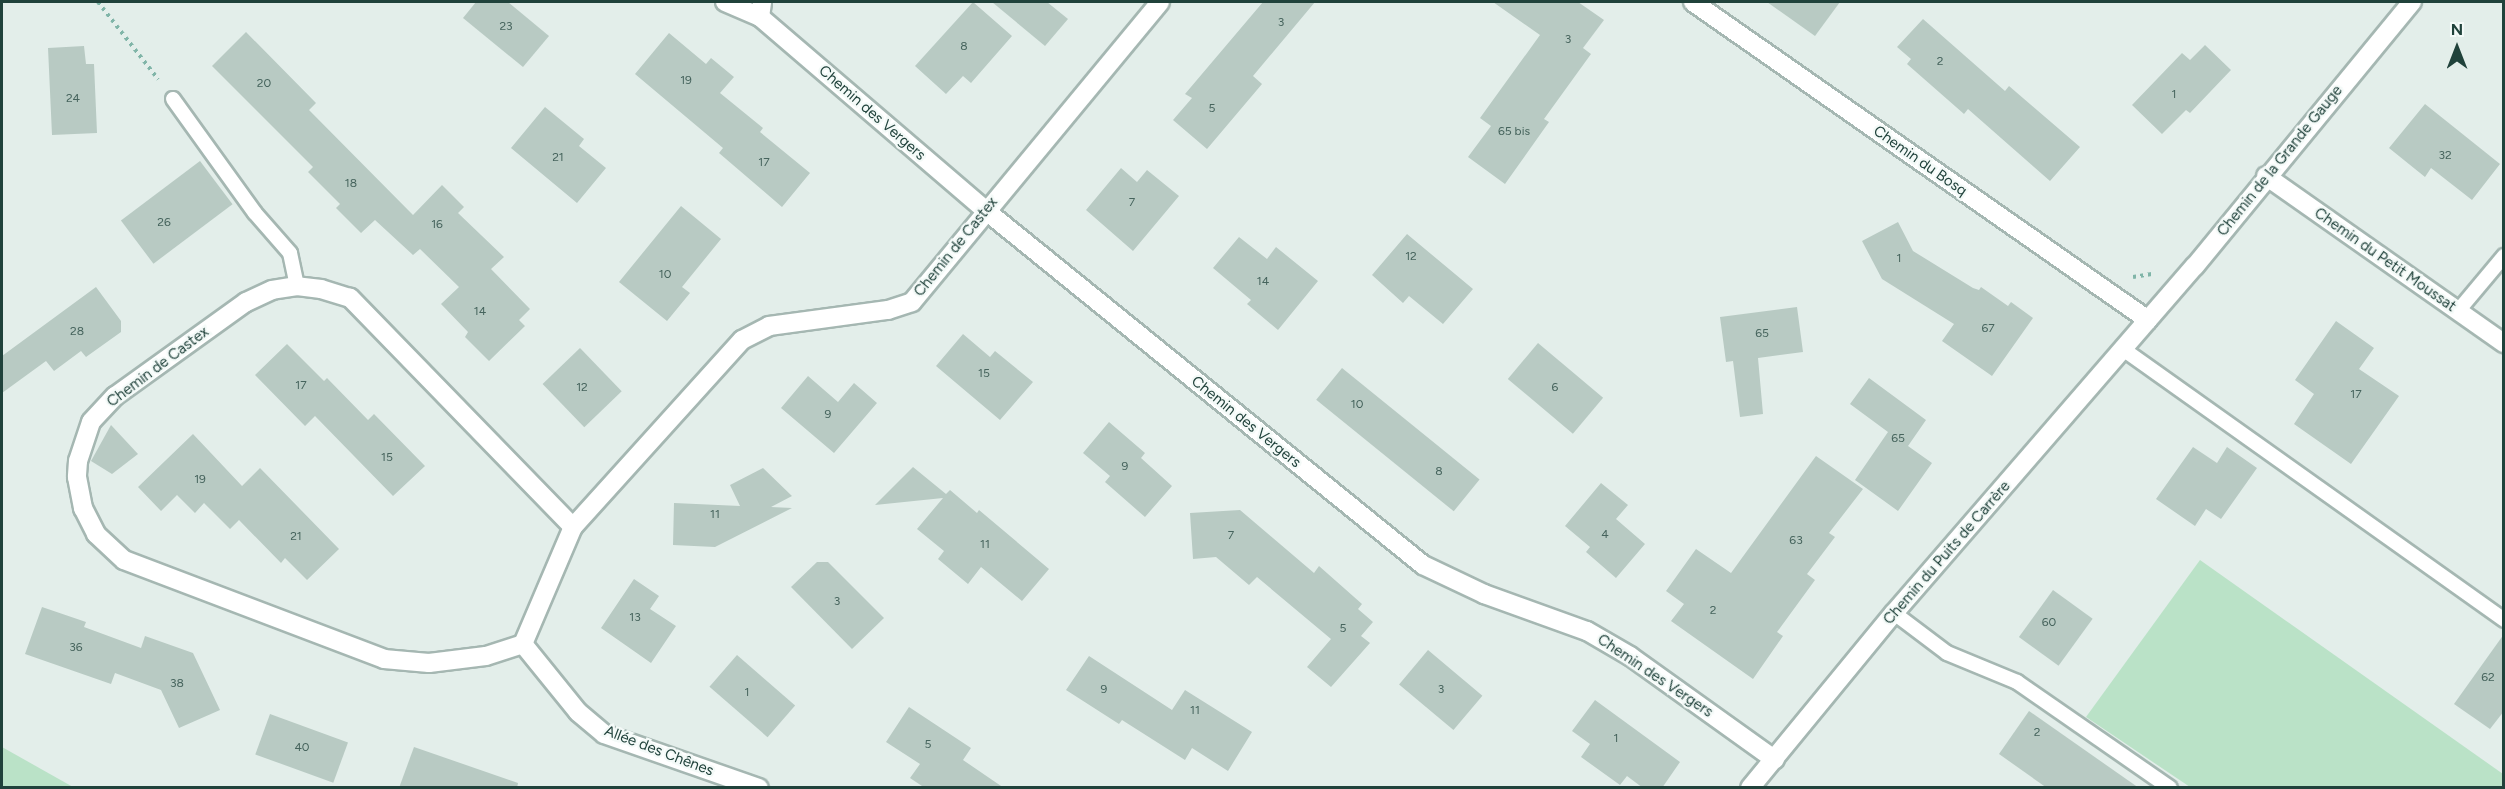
<!DOCTYPE html>
<meta charset="utf-8">
<style>
body{margin:0}
#map{position:relative;width:2505px;height:789px;overflow:hidden;background:#e3eeea;font-family:Figtree,sans-serif}
div>[style]{position:absolute}
.green>*{inset:0;background:#bae2c7}
.building>*{inset:0;background:#b8cac3;transform-origin:0 0}
.path>*{height:4px;margin-top:-2px;transform-origin:0;background:repeating-linear-gradient(90deg,#80b5a8 0 3px,transparent 0 7.5px)}
.roads{filter:drop-shadow(2px 0 #a5b7b2) drop-shadow(-2px 0 #a5b7b2) drop-shadow(0 2px #a5b7b2) drop-shadow(0 -2px #a5b7b2)}
.lane>*{height:14px;margin:-7px;padding:0 7px;transform-origin:7px;border-radius:7px;background:#fff}
.street>*{height:18px;margin:-9px;padding:0 9px;transform-origin:9px;border-radius:9px;background:#fff}
span{translate:-50% -50%;white-space:nowrap;text-align:center;line-height:1.15;-webkit-text-stroke:4.5px #f4faf8;paint-order:stroke}
.number-label{font-size:12px;color:#46645d}
.number-label span{-webkit-text-stroke-width:0}
.street-label{font-size:15px;color:#20423b}
.frame{position:absolute;inset:0;border:3px solid #20423b;pointer-events:none}
.north{position:absolute;left:2427px;top:18px;width:60px;height:60px;-webkit-text-stroke:4px #f4faf8;paint-order:stroke;rotate:0deg;font-size:16px;font-weight:700;line-height:24px;text-align:center;color:#20423b}
.north::after{content:'';display:block;margin:auto;width:21px;height:27px;background:#20423b;clip-path:polygon(50% 0,100% 100%,50% 72%,0 100%)}
</style>
<div id="map">
<div class="green">
<div style="clip-path:polygon(2200px 560px,2503px 774px,2503px 787px,2190px 787px,2086px 717px)"></div>
<div style="clip-path:polygon(2px 747px,73px 787px,2px 787px)"></div>
</div>
<div class="building">
<div style="clip-path:polygon(476px 2px,508px 2px,549px 36px,523px 67px,463px 18px)"></div>
<div style="clip-path:polygon(973px 2px,1012px 36px,971px 83px,963px 76px,946px 94px,915px 66px)"></div>
<div style="clip-path:polygon(992px 2px,1047px 2px,1068px 19px,1045px 46px)"></div>
<div style="clip-path:polygon(1263px 2px,1315px 2px,1253px 76px,1262px 84px,1207px 149px,1173px 120px,1192px 98px,1185px 94px)"></div>
<div style="clip-path:polygon(1493px 2px,1578px 2px,1604px 20px,1583px 48px,1591px 54px,1544px 119px,1549px 122px,1505px 184px,1468px 157px,1491px 126px,1480px 118px,1540px 35px)"></div>
<div style="clip-path:polygon(1767px 2px,1840px 2px,1815px 36px)"></div>
<div style="clip-path:polygon(1923px 19px,2005px 91px,2009px 86px,2080px 147px,2050px 181px,1968px 109px,1964px 114px,1907px 64px,1911px 59px,1897px 47px)"></div>
<div style="clip-path:polygon(246px 32px,316px 103px,309px 110px,413px 215px,442px 185px,464px 207px,458px 213px,504px 257px,491px 269px,530px 309px,519px 320px,525px 326px,489px 361px,465px 337px,468px 332px,441px 304px,459px 287px,420px 249px,413px 255px,375px 220px,361px 233px,336px 208px,340px 204px,308px 172px,313px 167px,212px 66px)"></div>
<div style="clip-path:polygon(669px 33px,706px 64px,711px 58px,734px 77px,720px 93px,763px 128px,760px 132px,810px 173px,782px 207px,719px 153px,723px 148px,635px 74px)"></div>
<div style="clip-path:polygon(2205px 45px,2231px 70px,2190px 113px,2186px 110px,2162px 134px,2132px 105px,2182px 53px,2190px 60px)"></div>
<div style="clip-path:polygon(84px 46px,86px 64px,94px 64px,97px 133px,52px 135px,48px 48px)"></div>
<div style="clip-path:polygon(2425px 104px,2500px 164px,2472px 200px,2431px 168px,2425px 177px,2389px 148px)"></div>
<div style="clip-path:polygon(545px 107px,584px 139px,579px 146px,606px 168px,577px 203px,511px 148px)"></div>
<div style="left:200px;top:161px;width:54px;height:99px;rotate:53deg"></div>
<div style="clip-path:polygon(1121px 168px,1137px 182px,1147px 170px,1179px 196px,1133px 251px,1086px 210px)"></div>
<div style="clip-path:polygon(681px 206px,721px 239px,682px 287px,690px 293px,667px 321px,619px 282px)"></div>
<div style="clip-path:polygon(1898px 222px,1913px 251px,1973px 288px,1979px 290px,1981px 287px,2008px 306px,2011px 302px,2033px 318px,1992px 376px,1942px 341px,1954px 324px,1882px 279px,1862px 241px)"></div>
<div style="clip-path:polygon(1407px 234px,1473px 289px,1443px 324px,1409px 296px,1403px 303px,1372px 275px)"></div>
<div style="clip-path:polygon(1239px 237px,1267px 259px,1276px 247px,1318px 281px,1278px 330px,1247px 304px,1251px 300px,1213px 268px)"></div>
<div style="clip-path:polygon(96px 287px,121px 321px,121px 332px,86px 357px,81px 351px,54px 371px,46px 361px,2px 393px,2px 356px)"></div>
<div style="clip-path:polygon(1797px 307px,1803px 352px,1758px 358px,1763px 414px,1740px 417px,1733px 361px,1726px 362px,1720px 317px)"></div>
<div style="clip-path:polygon(2336px 321px,2374px 348px,2359px 369px,2399px 396px,2351px 464px,2294px 424px,2314px 394px,2295px 380px)"></div>
<div style="clip-path:polygon(963px 334px,990px 357px,995px 351px,1033px 382px,1000px 420px,936px 366px)"></div>
<div style="left:1538px;top:343px;width:85px;height:47px;rotate:40deg"></div>
<div style="clip-path:polygon(287px 344px,324px 381px,327px 378px,368px 420px,374px 414px,425px 466px,393px 496px,315px 416px,305px 426px,255px 375px)"></div>
<div style="left:580px;top:348px;width:60px;height:52px;rotate:46deg"></div>
<div style="left:1342px;top:368px;width:177px;height:41px;rotate:39deg"></div>
<div style="clip-path:polygon(808px 376px,838px 402px,854px 383px,877px 403px,834px 453px,781px 408px)"></div>
<div style="clip-path:polygon(1869px 378px,1926px 420px,1908px 446px,1932px 463px,1898px 511px,1855px 480px,1888px 432px,1850px 404px)"></div>
<div style="clip-path:polygon(1109px 422px,1145px 453px,1141px 458px,1172px 486px,1145px 517px,1105px 482px,1110px 476px,1083px 453px)"></div>
<div style="clip-path:polygon(111px 425px,138px 454px,112px 474px,91px 461px)"></div>
<div style="clip-path:polygon(193px 434px,242px 486px,260px 468px,339px 549px,307px 580px,285px 558px,281px 563px,239px 520px,230px 529px,204px 503px,195px 513px,177px 495px,161px 511px,138px 487px)"></div>
<div style="clip-path:polygon(2193px 447px,2217px 463px,2227px 447px,2257px 468px,2221px 519px,2206px 509px,2195px 526px,2156px 499px)"></div>
<div style="clip-path:polygon(1816px 456px,1863px 489px,1829px 533px,1835px 537px,1807px 574px,1815px 580px,1777px 632px,1783px 636px,1753px 679px,1671px 621px,1684px 604px,1666px 591px,1696px 549px,1731px 573px)"></div>
<div style="clip-path:polygon(913px 467px,946px 494px,950px 490px,977px 513px,979px 510px,1049px 569px,1022px 601px,981px 567px,968px 584px,938px 559px,944px 551px,917px 529px,943px 498px,875px 505px)"></div>
<div style="clip-path:polygon(763px 468px,792px 496px,771px 507px,792px 508px,715px 547px,673px 545px,674px 503px,740px 506px,730px 485px)"></div>
<div style="clip-path:polygon(1601px 483px,1628px 505px,1616px 519px,1645px 544px,1616px 578px,1586px 552px,1590px 547px,1565px 526px)"></div>
<div style="clip-path:polygon(1240px 510px,1314px 573px,1319px 566px,1362px 604px,1358px 609px,1373px 622px,1361px 636px,1370px 643px,1331px 687px,1307px 667px,1331px 639px,1257px 577px,1249px 585px,1216px 557px,1193px 559px,1190px 513px)"></div>
<div style="clip-path:polygon(817px 562px,828px 562px,884px 618px,852px 649px,791px 587px)"></div>
<div style="clip-path:polygon(634px 579px,659px 596px,650px 609px,676px 626px,651px 663px,601px 628px)"></div>
<div style="left:2053px;top:590px;width:49px;height:58px;rotate:36deg"></div>
<div style="clip-path:polygon(42px 607px,86px 622px,84px 627px,141px 648px,145px 636px,193px 653px,220px 710px,179px 728px,161px 690px,115px 673px,111px 684px,25px 654px)"></div>
<div style="clip-path:polygon(2504px 634px,2504px 711px,2490px 729px,2454px 704px)"></div>
<div style="left:1428px;top:650px;width:71px;height:45px;rotate:40deg"></div>
<div style="left:737px;top:655px;width:77px;height:42px;rotate:41deg"></div>
<div style="clip-path:polygon(1089px 656px,1172px 710px,1185px 690px,1252px 732px,1228px 771px,1192px 748px,1185px 760px,1122px 720px,1119px 724px,1066px 690px)"></div>
<div style="clip-path:polygon(1595px 700px,1680px 762px,1662px 788px,1643px 788px,1627px 776px,1620px 785px,1581px 757px,1590px 744px,1572px 731px)"></div>
<div style="clip-path:polygon(909px 707px,971px 748px,963px 760px,1004px 788px,925px 788px,910px 778px,920px 764px,886px 742px)"></div>
<div style="clip-path:polygon(2029px 711px,2139px 788px,2047px 788px,1999px 754px)"></div>
<div style="left:270px;top:714px;width:83px;height:43px;rotate:20deg"></div>
<div style="clip-path:polygon(414px 747px,518px 783px,517px 788px,399px 788px)"></div>
</div>
<div class="path">
<div style="left:98px;top:2px;width:98px;rotate:52.1deg"></div>
<div style="left:2133px;top:277px;width:19px;rotate:-9deg"></div>
</div>
<div class="roads">
<div class="lane">
<div style="left:173px;top:99px;width:140px;rotate:54.3deg"></div>
<div style="left:255px;top:213px;width:53px;rotate:48.8deg"></div>
<div style="left:290px;top:253px;width:34px;rotate:78deg"></div>
<div style="left:2458px;top:311px;width:72px;rotate:-50.1deg"></div>
<div style="left:2123px;top:349px;width:468px;rotate:35.4deg"></div>
<div style="left:1894px;top:613px;width:66px;rotate:37deg"></div>
<div style="left:1947px;top:653px;width:76px;rotate:22.5deg"></div>
<div style="left:2017px;top:682px;width:186px;rotate:34.7deg"></div>
</div>
<div class="street">
<div style="left:725px;top:2px;width:38px;rotate:23deg"></div>
<div style="left:760px;top:17px;width:15px;rotate:-82deg"></div>
<div style="left:1693px;top:2px;width:555px;rotate:34.95deg"></div>
<div style="left:760px;top:17px;width:296px;rotate:40.6deg"></div>
<div style="left:985px;top:210px;width:564px;rotate:39.02deg"></div>
<div style="left:1423px;top:565px;width:68px;rotate:25.4deg"></div>
<div style="left:1484px;top:594px;width:109px;rotate:19.8deg"></div>
<div style="left:1587px;top:631px;width:50px;rotate:30.2deg"></div>
<div style="left:1630px;top:656px;width:178px;rotate:35.6deg"></div>
<div style="left:2266px;top:176px;width:291px;rotate:35.1deg"></div>
<div style="left:573px;top:527px;width:320px;rotate:-134.2deg"></div>
<div style="left:350px;top:298px;width:30px;rotate:-163deg"></div>
<div style="left:321px;top:289px;width:24px;rotate:-173deg"></div>
<div style="left:297px;top:286px;width:25px;rotate:171deg"></div>
<div style="left:272px;top:290px;width:29px;rotate:155deg"></div>
<div style="left:246px;top:302px;width:161px;rotate:144.3deg"></div>
<div style="left:115px;top:396px;width:35px;rotate:133deg"></div>
<div style="left:91px;top:422px;width:41px;rotate:108.4deg"></div>
<div style="left:78px;top:461px;width:16px;rotate:94deg"></div>
<div style="left:77px;top:477px;width:32px;rotate:79deg"></div>
<div style="left:83px;top:508px;width:29px;rotate:63deg"></div>
<div style="left:96px;top:534px;width:38px;rotate:43deg"></div>
<div style="left:124px;top:560px;width:278px;rotate:20.8deg"></div>
<div style="left:384px;top:659px;width:45px;rotate:5.1deg"></div>
<div style="left:429px;top:663px;width:57px;rotate:-7deg"></div>
<div style="left:486px;top:656px;width:39px;rotate:-18deg"></div>
<div style="left:523px;top:644px;width:127px;rotate:-66.9deg"></div>
<div style="left:573px;top:527px;width:252px;rotate:-47.9deg"></div>
<div style="left:742px;top:340px;width:30px;rotate:-27deg"></div>
<div style="left:769px;top:326px;width:120px;rotate:-7.7deg"></div>
<div style="left:888px;top:310px;width:25px;rotate:-18deg"></div>
<div style="left:912px;top:302px;width:389px;rotate:-50.4deg"></div>
<div style="left:523px;top:644px;width:87px;rotate:51deg"></div>
<div style="left:578px;top:712px;width:34px;rotate:40deg"></div>
<div style="left:604px;top:734px;width:164px;rotate:19.2deg"></div>
<div style="left:1750px;top:788px;width:227px;rotate:-50.6deg"></div>
<div style="left:1894px;top:613px;width:459px;rotate:-49.1deg"></div>
<div style="left:2195px;top:266px;width:342px;rotate:-50.6deg"></div>
</div>
</div>
<div class="number-label">
<span style="left:1281px;top:23px">3</span>
<span style="left:506px;top:27px">23</span>
<span style="left:1568px;top:40px">3</span>
<span style="left:964px;top:47px">8</span>
<span style="left:1940px;top:62px">2</span>
<span style="left:686px;top:81px">19</span>
<span style="left:264px;top:84px">20</span>
<span style="left:2174px;top:95px">1</span>
<span style="left:73px;top:99px">24</span>
<span style="left:1212px;top:109px">5</span>
<span style="left:1514px;top:132px">65 bis</span>
<span style="left:2445px;top:156px">32</span>
<span style="left:558px;top:158px">21</span>
<span style="left:764px;top:163px">17</span>
<span style="left:351px;top:184px">18</span>
<span style="left:1132px;top:203px">7</span>
<span style="left:164px;top:223px">26</span>
<span style="left:437px;top:225px">16</span>
<span style="left:1411px;top:257px">12</span>
<span style="left:1899px;top:259px">1</span>
<span style="left:665px;top:275px">10</span>
<span style="left:1263px;top:282px">14</span>
<span style="left:480px;top:312px">14</span>
<span style="left:1988px;top:329px">67</span>
<span style="left:77px;top:332px">28</span>
<span style="left:1762px;top:334px">65</span>
<span style="left:984px;top:374px">15</span>
<span style="left:301px;top:386px">17</span>
<span style="left:582px;top:388px">12</span>
<span style="left:1555px;top:388px">6</span>
<span style="left:2356px;top:395px">17</span>
<span style="left:1357px;top:405px">10</span>
<span style="left:828px;top:415px">9</span>
<span style="left:1898px;top:439px">65</span>
<span style="left:387px;top:458px">15</span>
<span style="left:1125px;top:467px">9</span>
<span style="left:1439px;top:472px">8</span>
<span style="left:200px;top:480px">19</span>
<span style="left:715px;top:515px">11</span>
<span style="left:1605px;top:535px">4</span>
<span style="left:1231px;top:536px">7</span>
<span style="left:296px;top:537px">21</span>
<span style="left:1796px;top:541px">63</span>
<span style="left:985px;top:545px">11</span>
<span style="left:837px;top:602px">3</span>
<span style="left:1713px;top:611px">2</span>
<span style="left:635px;top:618px">13</span>
<span style="left:2049px;top:623px">60</span>
<span style="left:1343px;top:629px">5</span>
<span style="left:76px;top:648px">36</span>
<span style="left:2488px;top:678px">62</span>
<span style="left:177px;top:684px">38</span>
<span style="left:1104px;top:690px">9</span>
<span style="left:1441px;top:690px">3</span>
<span style="left:747px;top:693px">1</span>
<span style="left:1195px;top:711px">11</span>
<span style="left:2037px;top:733px">2</span>
<span style="left:1616px;top:739px">1</span>
<span style="left:928px;top:745px">5</span>
<span style="left:302px;top:748px">40</span>
</div>
<div class="street-label">
<span style="left:872px;top:113px;rotate:41deg">Chemin des Vergers</span>
<span style="left:1920px;top:161px;rotate:35deg">Chemin du Bosq</span>
<span style="left:2280px;top:161px;rotate:-51deg">Chemin de la Grande Gauge</span>
<span style="left:956px;top:247px;rotate:-51deg">Chemin de Castex</span>
<span style="left:2385px;top:260px;rotate:35deg">Chemin du Petit Moussat</span>
<span style="left:158px;top:367px;rotate:-37deg">Chemin de Castex</span>
<span style="left:1246px;top:422px;rotate:39deg">Chemin des Vergers</span>
<span style="left:1947px;top:553px;rotate:-49deg">Chemin du Puits de Carrère</span>
<span style="left:1655px;top:676px;rotate:34deg">Chemin des Vergers</span>
<span style="left:659px;top:751px;rotate:21deg">Allée des Chênes</span>
</div>
<div class="frame"></div>
<div class="north">N</div>
</div>
